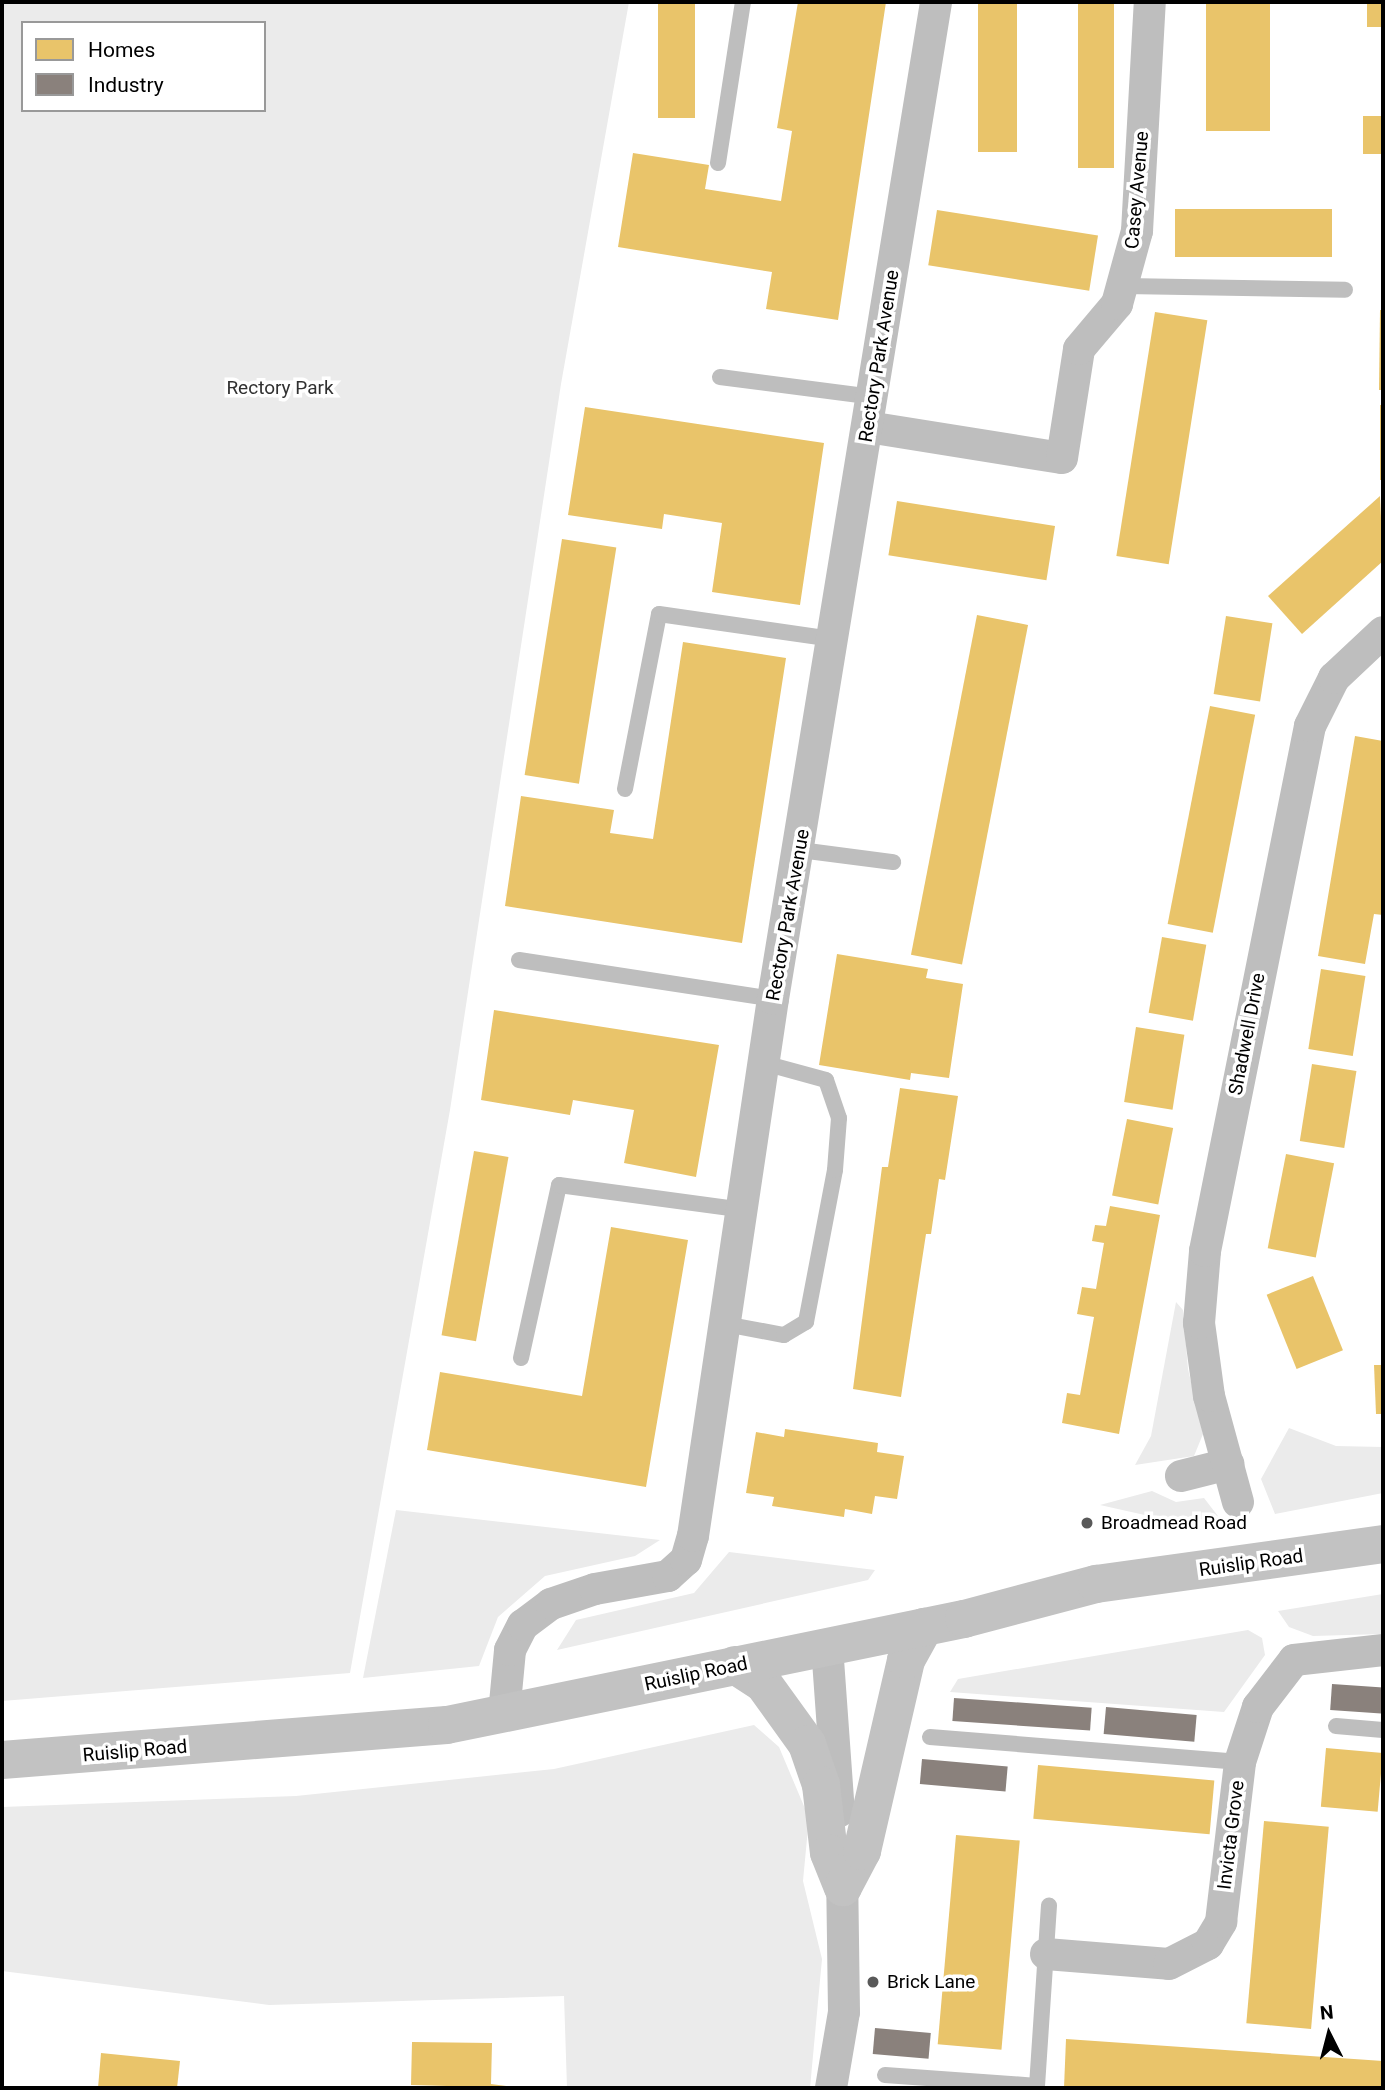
<!DOCTYPE html>
<style>
body{margin:0}
#map{position:relative;width:1385px;height:2090px;overflow:hidden;background:#fff;font-family:Roboto,sans-serif}
div>[style]{position:absolute}
.green>*{inset:0;background:#ebebeb}
.homes>*{inset:0;background:#e9c46a;transform-origin:0 0}
.industry>*{inset:0;background:#8a817c;transform-origin:0 0}
.lane>*{height:16px;margin:-8px;padding:0 8px;transform-origin:8px;border-radius:8px;background:#bebebe}
.street>*{height:32px;margin:-16px;padding:0 16px;transform-origin:16px;border-radius:16px;background:#bebebe}
.secondary>*{height:38px;margin:-19px;padding:0 19px;transform-origin:19px;border-radius:19px;background:#c2c2c2}
.dots>*{width:19px;height:19px;translate:-50% -50%;box-sizing:border-box;border:4px solid #fff;border-radius:50%}
span{translate:-50% -50%;white-space:nowrap;text-align:center;line-height:1.15;-webkit-text-stroke:7px #fff;paint-order:stroke}
.street-label{font-size:19px;color:#000}
.park-label{font-size:19px;color:#313131}
.poi-label{font-size:19px;color:#000}
.left{translate:0 -50%;text-align:left}
.frame{position:absolute;inset:0;border:4px solid #000;pointer-events:none}
.legend{position:absolute;left:21px;top:21px;width:245px;height:91px;box-sizing:border-box;background:#fff;border:2px solid #999;margin:0;padding:9px 12px;list-style:none;font-size:21px;color:#000}
.legend li{display:flex;align-items:center;gap:14px;height:35px}
.legend b{width:35px;border:2px solid #999}
.north{position:absolute;left:1294px;top:1999px;width:70px;height:70px;-webkit-text-stroke:5px #fff;paint-order:stroke;rotate:354deg;font-size:19px;font-weight:700;line-height:28px;text-align:center;color:#000}
.north::after{content:'';display:block;margin:auto;width:24px;height:32px;background:#000;clip-path:polygon(50% 0,100% 100%,50% 72%,0 100%)}
</style>
<div id="map">
<div class="green">
<div style="clip-path:polygon(evenodd,2px 2px,629px 2px,561px 384px,450px 1110px,350px 1673px,2px 1701px,2px 2px,23px 23px,264px 23px,264px 110px,23px 110px,23px 23px)"></div>
<div style="clip-path:polygon(1176px 1302px,1183px 1310px,1188px 1369px,1203px 1434px,1194px 1456px,1135px 1465px,1151px 1436px)"></div>
<div style="clip-path:polygon(1289px 1428px,1336px 1446px,1383px 1447px,1383px 1493px,1275px 1514px,1261px 1479px)"></div>
<div style="clip-path:polygon(1152px 1491px,1176px 1502px,1204px 1498px,1221px 1520px,1158px 1518px,1100px 1505px)"></div>
<div style="clip-path:polygon(396px 1510px,660px 1540px,635px 1556px,545px 1576px,498px 1617px,479px 1666px,363px 1678px)"></div>
<div style="clip-path:polygon(729px 1552px,875px 1570px,868px 1580px,557px 1650px,576px 1620px,694px 1593px)"></div>
<div style="clip-path:polygon(1383px 1594px,1383px 1634px,1313px 1636px,1289px 1627px,1278px 1611px)"></div>
<div style="clip-path:polygon(1248px 1630px,1262px 1638px,1265px 1655px,1224px 1712px,950px 1692px,958px 1679px)"></div>
<div style="clip-path:polygon(754px 1725px,779px 1747px,809px 1818px,803px 1881px,822px 1959px,810px 2088px,567px 2088px,564px 1996px,269px 2005px,2px 1971px,2px 1807px,296px 1796px,554px 1769px)"></div>
</div>
<div class="homes">
<div style="left:658px;top:2px;width:37px;height:116px"></div>
<div style="clip-path:polygon(798px 2px,886px 2px,838px 320px,766px 309px,772px 272px,618px 247px,633px 153px,709px 165px,705px 189px,781px 201px,792px 131px,777px 128px)"></div>
<div style="left:978px;top:2px;width:39px;height:150px"></div>
<div style="left:1078px;top:2px;width:36px;height:166px"></div>
<div style="left:1206px;top:2px;width:64px;height:129px"></div>
<div style="left:1367px;top:2px;width:16px;height:25px"></div>
<div style="left:1363px;top:116px;width:20px;height:38px"></div>
<div style="left:1175px;top:209px;width:157px;height:48px"></div>
<div style="left:937px;top:210px;width:163px;height:56px;rotate:9deg"></div>
<div style="clip-path:polygon(1380px 310px,1383px 310px,1383px 390px,1379px 390px)"></div>
<div style="left:1155px;top:312px;width:53px;height:247px;rotate:9deg"></div>
<div style="left:1380px;top:405px;width:3px;height:75px"></div>
<div style="clip-path:polygon(585px 407px,824px 443px,800px 605px,712px 592px,722px 523px,664px 514px,662px 529px,568px 515px)"></div>
<div style="clip-path:polygon(1380px 496px,1383px 561px,1302px 634px,1268px 596px)"></div>
<div style="left:897px;top:501px;width:160px;height:55px;rotate:9deg"></div>
<div style="left:562px;top:539px;width:55px;height:239px;rotate:9deg"></div>
<div style="left:977px;top:615px;width:52px;height:346px;rotate:11deg"></div>
<div style="left:1226px;top:616px;width:47px;height:79px;rotate:9deg"></div>
<div style="clip-path:polygon(683px 642px,786px 658px,742px 943px,505px 906px,521px 796px,614px 810px,610px 833px,653px 839px)"></div>
<div style="left:1210px;top:706px;width:46px;height:222px;rotate:11deg"></div>
<div style="clip-path:polygon(1355px 736px,1383px 741px,1383px 915px,1374px 914px,1365px 964px,1318px 956px)"></div>
<div style="left:1162px;top:937px;width:45px;height:77px;rotate:10deg"></div>
<div style="clip-path:polygon(837px 954px,928px 969px,926px 978px,963px 984px,949px 1078px,911px 1073px,910px 1080px,819px 1065px)"></div>
<div style="left:1321px;top:969px;width:45px;height:81px;rotate:9deg"></div>
<div style="clip-path:polygon(494px 1010px,719px 1045px,696px 1177px,624px 1163px,634px 1110px,573px 1100px,570px 1115px,481px 1100px)"></div>
<div style="left:1136px;top:1027px;width:49px;height:76px;rotate:9deg"></div>
<div style="left:1312px;top:1064px;width:45px;height:78px;rotate:9deg"></div>
<div style="clip-path:polygon(900px 1088px,958px 1096px,945px 1180px,939px 1179px,931px 1234px,926px 1234px,901px 1397px,853px 1389px,882px 1167px,888px 1167px)"></div>
<div style="left:1127px;top:1119px;width:47px;height:78px;rotate:11deg"></div>
<div style="left:474px;top:1151px;width:35px;height:187px;rotate:10deg"></div>
<div style="left:1286px;top:1154px;width:49px;height:96px;rotate:11deg"></div>
<div style="clip-path:polygon(1110px 1206px,1160px 1215px,1119px 1434px,1062px 1423px,1067px 1393px,1080px 1395px,1094px 1317px,1077px 1314px,1082px 1287px,1096px 1289px,1104px 1243px,1092px 1241px,1095px 1225px,1106px 1226px)"></div>
<div style="clip-path:polygon(611px 1227px,688px 1240px,646px 1487px,427px 1450px,440px 1372px,582px 1396px)"></div>
<div style="left:1313px;top:1276px;width:80px;height:50px;rotate:68deg"></div>
<div style="clip-path:polygon(1374px 1365px,1383px 1365px,1383px 1414px,1376px 1414px)"></div>
<div style="clip-path:polygon(785px 1429px,878px 1443px,877px 1452px,904px 1456px,897px 1499px,875px 1496px,872px 1514px,845px 1509px,844px 1517px,772px 1506px,774px 1497px,746px 1493px,756px 1432px,784px 1437px)"></div>
<div style="left:1326px;top:1748px;width:57px;height:59px;rotate:5deg"></div>
<div style="left:1038px;top:1765px;width:177px;height:54px;rotate:5deg"></div>
<div style="left:1264px;top:1821px;width:65px;height:203px;rotate:5deg"></div>
<div style="left:956px;top:1835px;width:64px;height:210px;rotate:5deg"></div>
<div style="clip-path:polygon(1066px 2039px,1383px 2061px,1383px 2088px,1064px 2088px)"></div>
<div style="clip-path:polygon(412px 2042px,492px 2043px,491px 2084px,521px 2088px,411px 2085px)"></div>
<div style="clip-path:polygon(101px 2053px,180px 2061px,177px 2088px,98px 2088px)"></div>
</div>
<div class="industry">
<div style="left:1332px;top:1684px;width:51px;height:26px;rotate:4deg"></div>
<div style="left:954px;top:1698px;width:138px;height:23px;rotate:4deg"></div>
<div style="left:1106px;top:1707px;width:91px;height:27px;rotate:5deg"></div>
<div style="left:922px;top:1759px;width:86px;height:25px;rotate:5deg"></div>
<div style="left:875px;top:2028px;width:56px;height:26px;rotate:5deg"></div>
</div>
<div class="lane">
<div style="left:718px;top:163px;width:163px;rotate:-81.2deg"></div>
<div style="left:1125px;top:286px;width:220px;rotate:1deg"></div>
<div style="left:720px;top:377px;width:154px;rotate:7.4deg"></div>
<div style="left:625px;top:789px;width:178px;rotate:-79deg"></div>
<div style="left:659px;top:614px;width:176px;rotate:8.2deg"></div>
<div style="left:800px;top:850px;width:94px;rotate:7.4deg"></div>
<div style="left:519px;top:960px;width:257px;rotate:8.7deg"></div>
<div style="left:725px;top:1324px;width:60px;rotate:10.6deg"></div>
<div style="left:784px;top:1335px;width:26px;rotate:-31deg"></div>
<div style="left:806px;top:1322px;width:155px;rotate:-79.2deg"></div>
<div style="left:835px;top:1170px;width:52px;rotate:-85.6deg"></div>
<div style="left:839px;top:1118px;width:40px;rotate:-108.9deg"></div>
<div style="left:826px;top:1080px;width:64px;rotate:-164.7deg"></div>
<div style="left:521px;top:1358px;width:177px;rotate:-77.6deg"></div>
<div style="left:559px;top:1185px;width:186px;rotate:7.7deg"></div>
<div style="left:1336px;top:1726px;width:47px;rotate:4.9deg"></div>
<div style="left:930px;top:1737px;width:311px;rotate:4.6deg"></div>
<div style="left:885px;top:2075px;width:152px;rotate:4.1deg"></div>
<div style="left:1037px;top:2086px;width:181px;rotate:-86.2deg"></div>
</div>
<div class="street">
<div style="left:868px;top:427px;width:196px;rotate:9.1deg"></div>
<div style="left:1062px;top:458px;width:110px;rotate:-81.1deg"></div>
<div style="left:1079px;top:349px;width:59px;rotate:-49.8deg"></div>
<div style="left:1117px;top:304px;width:76px;rotate:-74.7deg"></div>
<div style="left:1137px;top:231px;width:229px;rotate:-86.8deg"></div>
<div style="left:1181px;top:1476px;width:49px;rotate:-14.3deg"></div>
<div style="left:1238px;top:1502px;width:110px;rotate:-105.3deg"></div>
<div style="left:1209px;top:1396px;width:74px;rotate:-97.8deg"></div>
<div style="left:1199px;top:1323px;width:72px;rotate:-85.2deg"></div>
<div style="left:1205px;top:1251px;width:535px;rotate:-78.69deg"></div>
<div style="left:1310px;top:726px;width:54px;rotate:-63.4deg"></div>
<div style="left:1334px;top:678px;width:67px;rotate:-43.2deg"></div>
<div style="left:827px;top:1646px;width:166px;rotate:85.9deg"></div>
<div style="left:504px;top:1714px;width:64px;rotate:-84.6deg"></div>
<div style="left:510px;top:1650px;width:28px;rotate:-63deg"></div>
<div style="left:523px;top:1625px;width:35px;rotate:-37deg"></div>
<div style="left:551px;top:1604px;width:46px;rotate:-18.8deg"></div>
<div style="left:595px;top:1589px;width:74px;rotate:-10.1deg"></div>
<div style="left:668px;top:1576px;width:24px;rotate:-42deg"></div>
<div style="left:686px;top:1560px;width:25px;rotate:-74deg"></div>
<div style="left:693px;top:1536px;width:543px;rotate:-81.53deg"></div>
<div style="left:773px;top:999px;width:1010px;rotate:-80.71deg"></div>
<div style="left:1046px;top:1954px;width:123px;rotate:4.6deg"></div>
<div style="left:1169px;top:1964px;width:44px;rotate:-27.1deg"></div>
<div style="left:1208px;top:1944px;width:26px;rotate:-59deg"></div>
<div style="left:1221px;top:1922px;width:161px;rotate:-83.2deg"></div>
<div style="left:1240px;top:1762px;width:58px;rotate:-71.9deg"></div>
<div style="left:1258px;top:1707px;width:59px;rotate:-52.5deg"></div>
<div style="left:1294px;top:1660px;width:90px;rotate:-6.4deg"></div>
<div style="left:831px;top:2088px;width:77px;rotate:-80.3deg"></div>
<div style="left:844px;top:2012px;width:148px;rotate:-90.8deg"></div>
</div>
<div class="secondary">
<div style="left:735px;top:1665px;width:33px;rotate:33deg"></div>
<div style="left:763px;top:1683px;width:75px;rotate:54.2deg"></div>
<div style="left:807px;top:1744px;width:43px;rotate:71.1deg"></div>
<div style="left:821px;top:1785px;width:68px;rotate:83.3deg"></div>
<div style="left:829px;top:1853px;width:37px;rotate:68deg"></div>
<div style="left:843px;top:1887px;width:41px;rotate:-62.2deg"></div>
<div style="left:862px;top:1851px;width:196px;rotate:-77deg"></div>
<div style="left:906px;top:1660px;width:38px;rotate:-61deg"></div>
<div style="left:2px;top:1760px;width:446px;rotate:-4.5deg"></div>
<div style="left:447px;top:1725px;width:528px;rotate:-11.59deg"></div>
<div style="left:964px;top:1619px;width:137px;rotate:-14.9deg"></div>
<div style="left:1096px;top:1584px;width:290px;rotate:-7.9deg"></div>
</div>
<div class="dots">
<div style="left:1087px;top:1523px;background:#595959"></div>
<div style="left:873px;top:1982px;background:#595959"></div>
</div>
<div class="street-label">
<span style="left:1137px;top:190px;rotate:-85deg">Casey Avenue</span>
<span style="left:879px;top:356px;rotate:-81deg">Rectory Park Avenue</span>
<span style="left:788px;top:915px;rotate:-80deg">Rectory Park Avenue</span>
<span style="left:1247px;top:1034px;rotate:-79deg">Shadwell Drive</span>
<span style="left:1251px;top:1563px;rotate:-8deg">Ruislip Road</span>
<span style="left:696px;top:1674px;rotate:-12deg">Ruislip Road</span>
<span style="left:135px;top:1751px;rotate:-5deg">Ruislip Road</span>
<span style="left:1231px;top:1835px;rotate:-83deg">Invicta Grove</span>
</div>
<div class="park-label">
<span style="left:280px;top:388px">Rectory Park</span>
</div>
<div class="poi-label">
<span class="left" style="left:1101px;top:1523px">Broadmead Road</span>
<span class="left" style="left:887px;top:1982px">Brick Lane</span>
</div>
<div class="frame"></div>
<ul class="legend">
<li><b style="height:19px;background:#e9c46a"></b>Homes</li>
<li><b style="height:19px;background:#8a817c"></b>Industry</li>
</ul>
<div class="north">N</div>
</div>
